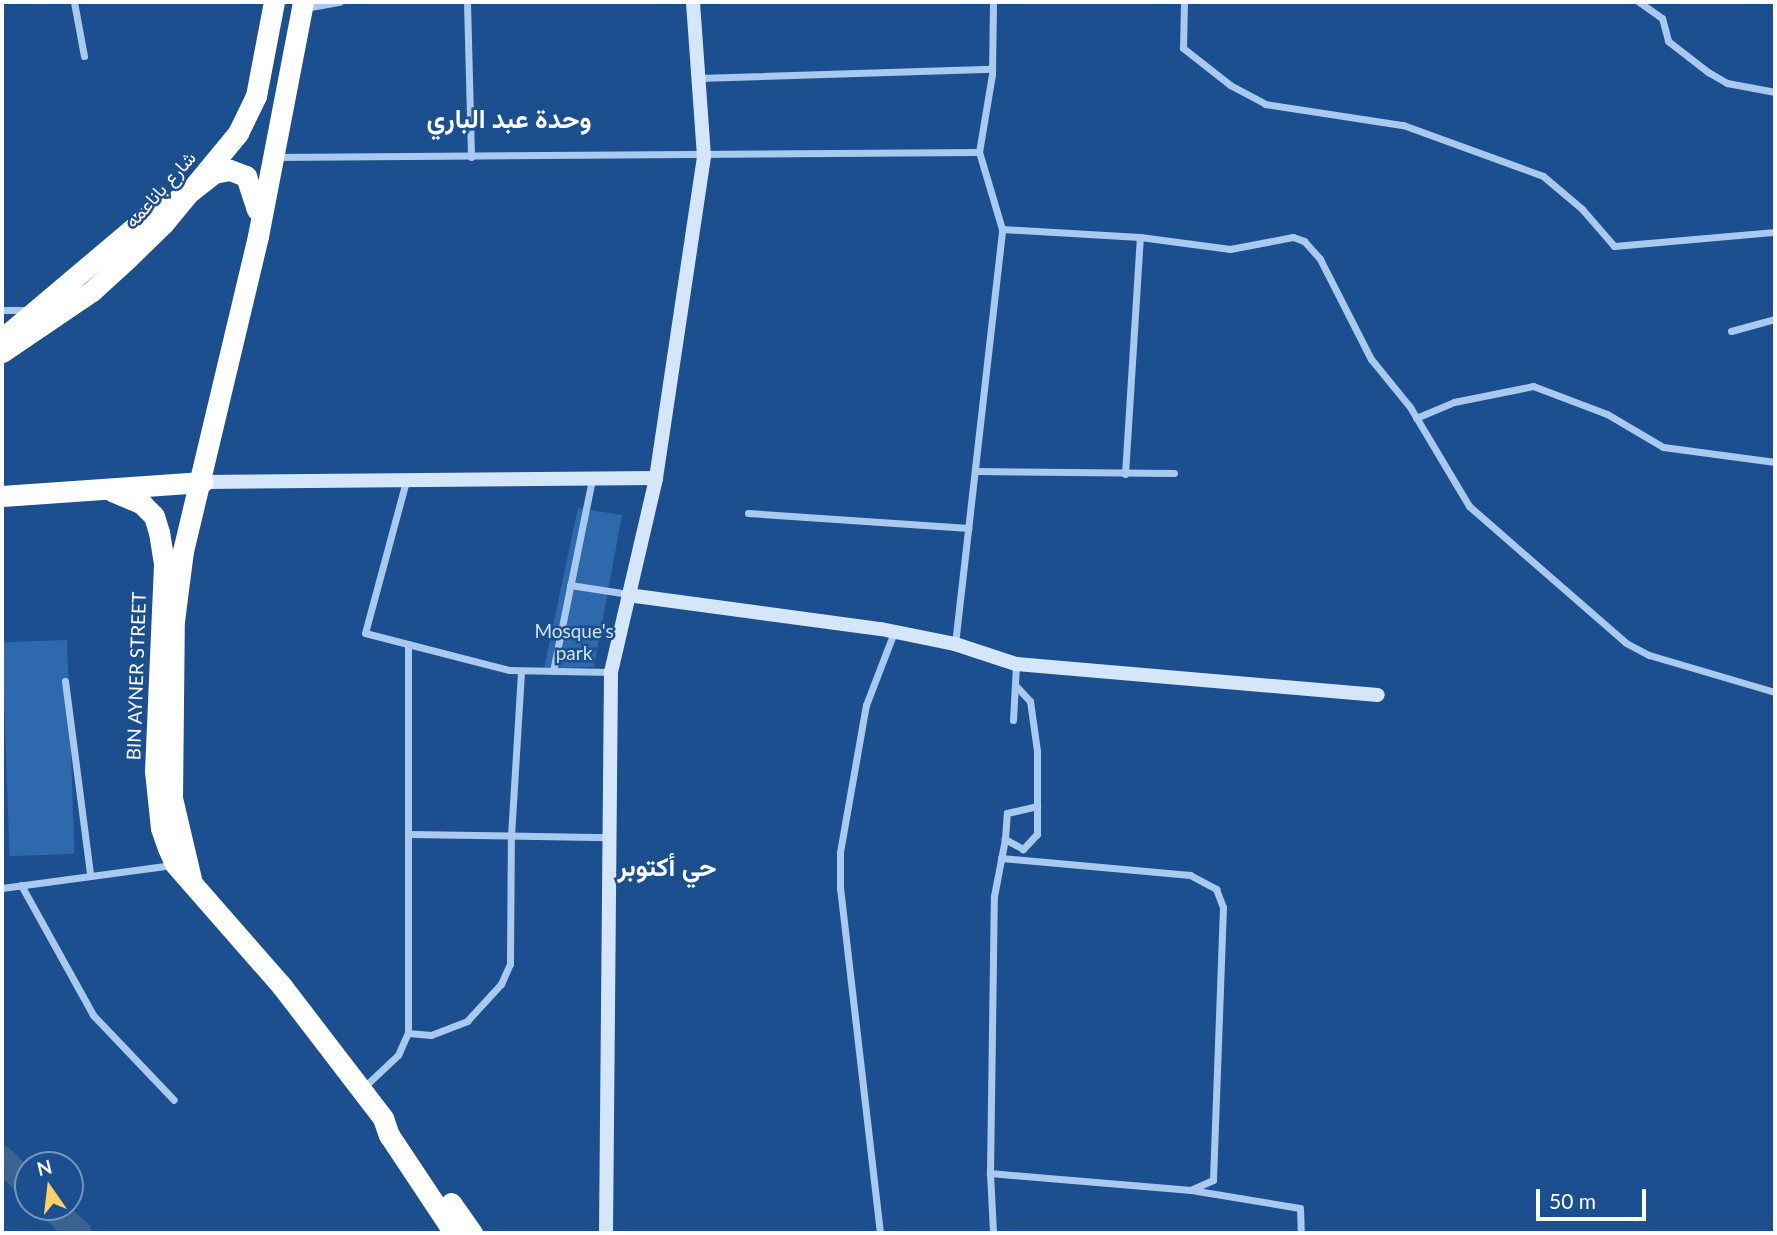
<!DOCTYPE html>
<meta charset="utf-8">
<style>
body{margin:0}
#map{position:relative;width:1777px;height:1235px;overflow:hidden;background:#1b4f8f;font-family:Lato,Vazirmatn,sans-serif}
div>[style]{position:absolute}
.green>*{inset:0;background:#2e69ad;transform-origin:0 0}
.river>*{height:26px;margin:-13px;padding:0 13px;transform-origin:13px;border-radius:13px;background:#3c6290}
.street>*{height:7px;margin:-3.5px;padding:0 3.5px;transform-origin:3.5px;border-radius:3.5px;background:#a9c9ee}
.secondary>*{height:14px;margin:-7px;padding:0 7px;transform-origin:7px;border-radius:7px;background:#d6e6fa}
.highway>*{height:21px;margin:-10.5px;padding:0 10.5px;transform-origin:10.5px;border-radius:10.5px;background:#fff}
span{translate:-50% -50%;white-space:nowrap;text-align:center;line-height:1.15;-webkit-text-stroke:5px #1b4f8f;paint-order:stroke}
.street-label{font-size:19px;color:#fff}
.park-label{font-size:19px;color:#cfe3fa}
.district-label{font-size:26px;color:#fff;font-weight:700}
.frame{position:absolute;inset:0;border:4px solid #fff;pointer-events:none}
.north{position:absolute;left:14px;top:1151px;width:70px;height:70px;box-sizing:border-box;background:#1b4f8f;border:2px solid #7695bc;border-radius:50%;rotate:346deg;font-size:19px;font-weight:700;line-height:28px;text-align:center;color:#fff}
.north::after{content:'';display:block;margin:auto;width:24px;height:32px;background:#ffd166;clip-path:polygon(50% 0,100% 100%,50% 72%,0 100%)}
.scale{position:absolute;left:1536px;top:1189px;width:110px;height:32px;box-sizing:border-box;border:4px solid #fff;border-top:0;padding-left:9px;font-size:21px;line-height:24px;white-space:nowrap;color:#fff;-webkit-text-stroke:5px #1b4f8f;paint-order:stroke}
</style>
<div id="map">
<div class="green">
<div style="clip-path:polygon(578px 508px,622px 515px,594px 667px,544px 668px)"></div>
<div style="left:67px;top:640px;width:214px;height:65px;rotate:88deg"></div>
</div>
<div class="river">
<div style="left:2px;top:1159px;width:37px;rotate:45deg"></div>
<div style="left:51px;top:1207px;width:38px;rotate:43deg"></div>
</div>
<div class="street">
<div style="left:74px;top:2px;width:55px;rotate:79.5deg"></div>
<div style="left:467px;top:2px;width:155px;rotate:88.5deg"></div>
<div style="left:1184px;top:2px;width:46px;rotate:91.2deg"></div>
<div style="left:1183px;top:48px;width:60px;rotate:38.2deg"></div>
<div style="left:1230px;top:85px;width:40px;rotate:28deg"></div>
<div style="left:1265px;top:104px;width:140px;rotate:8.7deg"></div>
<div style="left:1403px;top:125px;width:149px;rotate:20deg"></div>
<div style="left:1543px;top:176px;width:51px;rotate:40.2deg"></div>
<div style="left:1582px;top:209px;width:49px;rotate:49.1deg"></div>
<div style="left:1614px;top:246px;width:162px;rotate:-5deg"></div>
<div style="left:1639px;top:2px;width:28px;rotate:35deg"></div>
<div style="left:1662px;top:18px;width:24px;rotate:75deg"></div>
<div style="left:1668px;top:41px;width:51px;rotate:37.8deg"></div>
<div style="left:1708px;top:72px;width:22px;rotate:30deg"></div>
<div style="left:1727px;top:83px;width:49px;rotate:10.6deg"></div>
<div style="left:305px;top:8px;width:35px;rotate:-10deg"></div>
<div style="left:699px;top:78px;width:293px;rotate:-1.8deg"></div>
<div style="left:274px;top:157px;width:705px;rotate:-0.41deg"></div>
<div style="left:1002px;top:229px;width:138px;rotate:3.3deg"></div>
<div style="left:1140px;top:237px;width:91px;rotate:7.6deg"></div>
<div style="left:1230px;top:249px;width:64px;rotate:-10.8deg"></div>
<div style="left:1293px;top:237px;width:12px;rotate:20deg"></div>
<div style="left:1304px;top:241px;width:24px;rotate:48deg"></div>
<div style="left:1320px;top:259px;width:112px;rotate:63deg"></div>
<div style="left:1371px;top:359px;width:62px;rotate:50.9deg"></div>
<div style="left:1410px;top:407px;width:115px;rotate:59.2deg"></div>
<div style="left:1469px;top:506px;width:208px;rotate:41.1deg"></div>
<div style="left:1626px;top:643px;width:26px;rotate:28deg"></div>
<div style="left:1649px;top:655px;width:131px;rotate:16.4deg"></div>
<div style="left:2px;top:310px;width:28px"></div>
<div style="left:1731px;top:331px;width:46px;rotate:-15.3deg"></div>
<div style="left:1416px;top:418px;width:41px;rotate:-22.8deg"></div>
<div style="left:1454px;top:402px;width:81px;rotate:-11.4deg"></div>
<div style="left:1533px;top:386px;width:79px;rotate:20.7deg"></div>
<div style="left:1607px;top:414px;width:65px;rotate:30.5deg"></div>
<div style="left:1663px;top:447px;width:113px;rotate:7.6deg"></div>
<div style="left:975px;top:471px;width:199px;rotate:0.6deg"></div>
<div style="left:1125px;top:474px;width:237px;rotate:-86.4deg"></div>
<div style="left:406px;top:481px;width:157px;rotate:105.1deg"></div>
<div style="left:365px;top:633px;width:149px;rotate:14.4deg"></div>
<div style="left:509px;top:670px;width:101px;rotate:1.1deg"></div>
<div style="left:748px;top:513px;width:221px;rotate:3.9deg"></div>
<div style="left:570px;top:585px;width:59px;rotate:8.8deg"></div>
<div style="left:955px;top:644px;width:418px;rotate:-83.5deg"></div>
<div style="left:1002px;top:229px;width:80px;rotate:-106.6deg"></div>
<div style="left:979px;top:152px;width:79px;rotate:-80.5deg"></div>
<div style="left:992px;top:74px;width:72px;rotate:-89.2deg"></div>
<div style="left:553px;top:671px;width:196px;rotate:-78.5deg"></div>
<div style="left:65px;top:681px;width:195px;rotate:82.6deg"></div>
<div style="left:1015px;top:685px;width:22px;rotate:47deg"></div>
<div style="left:1030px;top:701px;width:50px;rotate:82deg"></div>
<div style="left:1037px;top:751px;width:83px;rotate:90deg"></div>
<div style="left:1037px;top:834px;width:21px;rotate:133deg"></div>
<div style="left:1023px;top:849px;width:21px;rotate:-151deg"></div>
<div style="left:1005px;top:839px;width:26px;rotate:-86deg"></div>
<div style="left:1007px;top:813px;width:31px;rotate:-13deg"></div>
<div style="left:1013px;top:720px;width:55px;rotate:-86.9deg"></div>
<div style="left:409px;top:834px;width:200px;rotate:0.9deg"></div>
<div style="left:1001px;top:858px;width:190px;rotate:5.1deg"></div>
<div style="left:1190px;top:875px;width:30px;rotate:28deg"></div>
<div style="left:1216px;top:889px;width:19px;rotate:69deg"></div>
<div style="left:1223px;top:907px;width:273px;rotate:92.1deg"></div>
<div style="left:1213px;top:1180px;width:24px;rotate:156deg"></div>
<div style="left:1191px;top:1190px;width:202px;rotate:-175.2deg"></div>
<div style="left:990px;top:1173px;width:277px;rotate:-89.2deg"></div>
<div style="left:994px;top:896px;width:58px;rotate:-79.1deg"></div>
<div style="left:21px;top:885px;width:149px;rotate:61deg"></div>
<div style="left:93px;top:1015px;width:117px;rotate:46.4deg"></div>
<div style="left:2px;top:888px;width:172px;rotate:-7.7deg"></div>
<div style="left:408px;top:1033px;width:23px;rotate:5deg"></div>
<div style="left:431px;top:1035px;width:39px;rotate:-21deg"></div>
<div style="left:467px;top:1021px;width:50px;rotate:-47.4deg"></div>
<div style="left:501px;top:984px;width:22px;rotate:-66deg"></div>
<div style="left:510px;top:964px;width:128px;rotate:-89.6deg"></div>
<div style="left:511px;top:836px;width:165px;rotate:-86.5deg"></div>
<div style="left:364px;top:1087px;width:47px;rotate:-43.3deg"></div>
<div style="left:398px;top:1055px;width:24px;rotate:-66deg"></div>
<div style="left:408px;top:1033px;width:389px;rotate:-90deg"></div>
<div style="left:990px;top:1173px;width:60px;rotate:87.1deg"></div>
<div style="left:1191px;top:1190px;width:110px;rotate:9.4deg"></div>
<div style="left:1300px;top:1208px;width:25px;rotate:88deg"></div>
<div style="left:880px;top:1233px;width:346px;rotate:-96.6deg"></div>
<div style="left:840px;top:889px;width:37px;rotate:-90deg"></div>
<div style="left:840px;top:852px;width:149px;rotate:-80deg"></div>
<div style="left:866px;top:705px;width:78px;rotate:-69deg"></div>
</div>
<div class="secondary">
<div style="left:203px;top:482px;width:453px;rotate:-0.5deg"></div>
<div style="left:628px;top:595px;width:255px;rotate:7.7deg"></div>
<div style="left:881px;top:629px;width:76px;rotate:11.5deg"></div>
<div style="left:955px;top:644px;width:64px;rotate:18.2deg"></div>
<div style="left:1016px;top:664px;width:363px;rotate:4.9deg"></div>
<div style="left:606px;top:1233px;width:561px;rotate:-89.49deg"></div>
<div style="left:611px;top:672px;width:199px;rotate:-76.9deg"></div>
<div style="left:656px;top:478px;width:326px;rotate:-81.5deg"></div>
<div style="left:704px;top:156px;width:154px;rotate:-94.1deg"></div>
</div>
<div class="highway">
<div style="left:2px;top:339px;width:194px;rotate:-40.2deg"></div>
<div style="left:150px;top:214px;width:41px;rotate:-27.8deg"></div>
<div style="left:186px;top:195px;width:36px;rotate:-38deg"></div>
<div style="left:214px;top:173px;width:16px;rotate:-11deg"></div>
<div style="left:230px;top:170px;width:17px;rotate:21deg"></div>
<div style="left:246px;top:176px;width:35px;rotate:72deg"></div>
<div style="left:2px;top:352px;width:109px;rotate:-34.1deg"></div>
<div style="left:92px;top:291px;width:49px;rotate:-42.5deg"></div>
<div style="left:128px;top:258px;width:49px;rotate:-44.2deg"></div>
<div style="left:163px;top:224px;width:118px;rotate:-50.5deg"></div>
<div style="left:238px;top:133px;width:41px;rotate:-64.1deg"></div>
<div style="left:256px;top:96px;width:96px;rotate:-79.2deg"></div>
<div style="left:112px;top:491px;width:33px;rotate:23deg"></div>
<div style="left:142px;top:504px;width:17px;rotate:45deg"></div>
<div style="left:154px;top:516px;width:17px;rotate:73deg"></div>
<div style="left:159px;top:532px;width:33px;rotate:81deg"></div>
<div style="left:164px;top:565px;width:206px;rotate:92.5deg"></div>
<div style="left:155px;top:771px;width:57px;rotate:84deg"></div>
<div style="left:161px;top:828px;width:21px;rotate:71deg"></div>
<div style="left:168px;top:848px;width:17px;rotate:66deg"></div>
<div style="left:175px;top:864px;width:161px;rotate:48.8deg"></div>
<div style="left:281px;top:985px;width:168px;rotate:52.5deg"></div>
<div style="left:383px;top:1118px;width:18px;rotate:71deg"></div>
<div style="left:389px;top:1135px;width:118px;rotate:56.4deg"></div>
<div style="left:2px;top:496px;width:201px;rotate:-4deg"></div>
<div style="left:191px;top:879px;width:83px;rotate:-103.2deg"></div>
<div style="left:172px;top:798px;width:177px;rotate:-89.4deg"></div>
<div style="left:174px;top:621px;width:71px;rotate:-82.7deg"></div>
<div style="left:183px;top:551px;width:324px;rotate:-76.6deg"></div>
<div style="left:258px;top:236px;width:238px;rotate:-79.1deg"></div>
<div style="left:451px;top:1203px;width:37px;rotate:55deg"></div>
</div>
<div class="street-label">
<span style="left:160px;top:189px;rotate:-48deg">شارع باناعمه</span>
<span style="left:136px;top:676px;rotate:-88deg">BIN AYNER STREET</span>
</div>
<div class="park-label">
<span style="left:574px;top:642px">Mosque's<br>park</span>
</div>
<div class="district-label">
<span style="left:509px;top:119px">وحدة عبد الباري</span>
<span style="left:667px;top:867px">حي أكتوبر</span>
</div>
<div class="frame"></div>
<div class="north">N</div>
<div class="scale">50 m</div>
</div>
